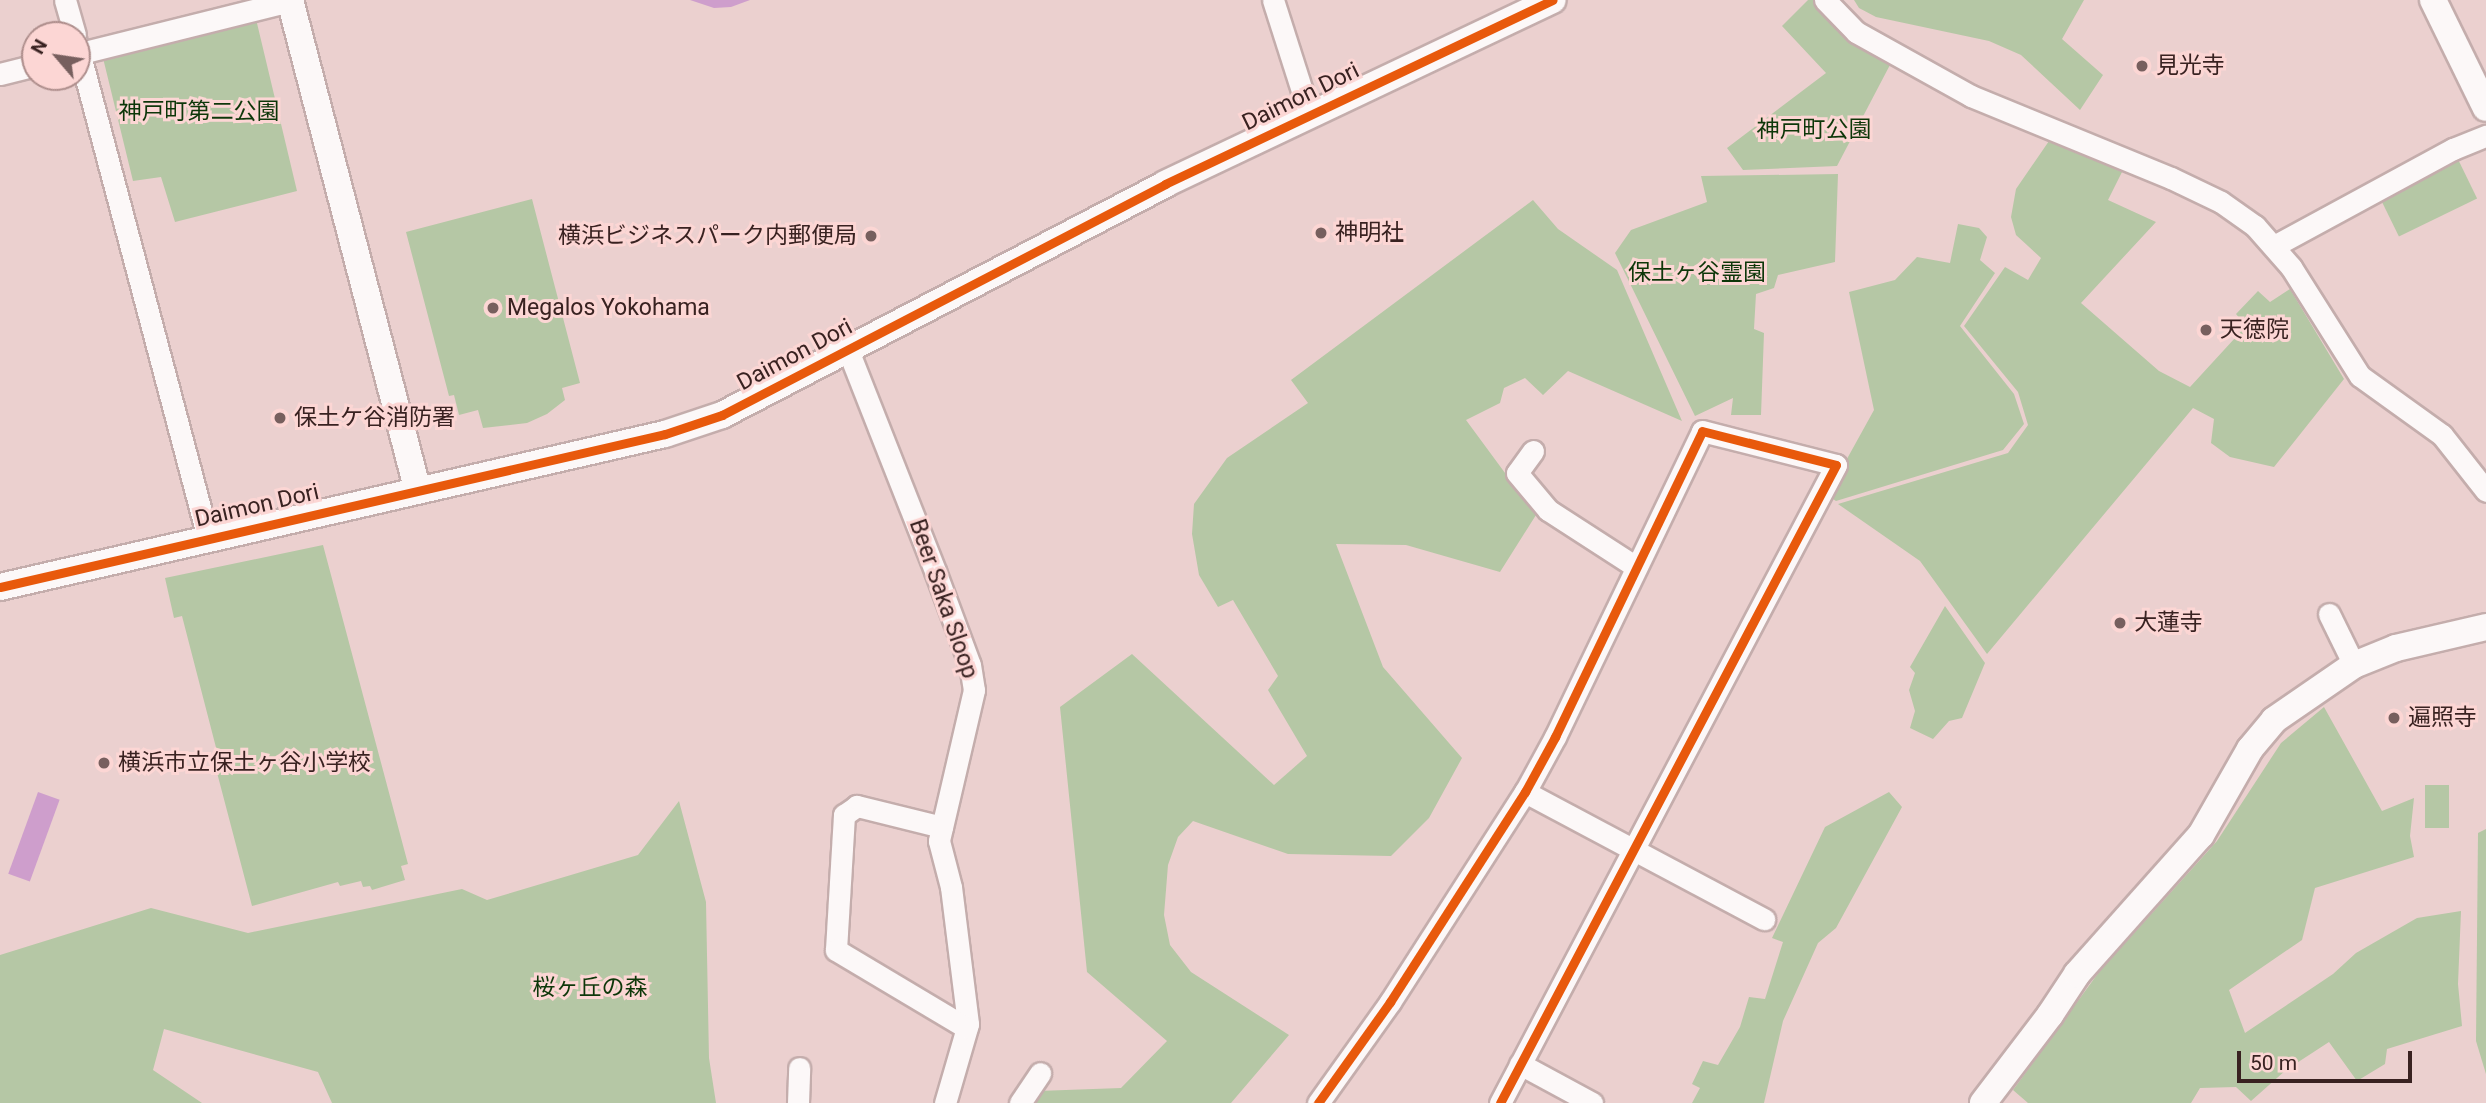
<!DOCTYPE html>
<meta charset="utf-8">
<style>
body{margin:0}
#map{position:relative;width:2486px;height:1103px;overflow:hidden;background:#ebd0cf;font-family:Roboto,"Noto Sans JP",sans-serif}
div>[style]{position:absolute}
.green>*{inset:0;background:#b5c7a5;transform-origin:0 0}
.water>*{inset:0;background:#ce9ecc;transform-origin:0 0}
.roads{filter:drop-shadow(2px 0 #c4adac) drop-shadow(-2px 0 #c4adac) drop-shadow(0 2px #c4adac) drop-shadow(0 -2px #c4adac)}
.minor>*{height:21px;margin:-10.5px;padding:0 10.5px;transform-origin:10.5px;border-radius:10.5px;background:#fcf8f8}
.tertiary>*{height:26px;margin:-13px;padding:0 13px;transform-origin:13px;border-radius:13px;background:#fcf8f8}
.cycleway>*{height:9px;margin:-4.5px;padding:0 4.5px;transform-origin:4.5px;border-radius:4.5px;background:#e8590c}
.dots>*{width:19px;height:19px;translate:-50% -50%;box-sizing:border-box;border:4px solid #fcd6d4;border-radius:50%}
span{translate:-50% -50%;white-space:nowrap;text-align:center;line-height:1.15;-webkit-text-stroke:6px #fcd6d4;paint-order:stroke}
.poi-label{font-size:23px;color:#392221}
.left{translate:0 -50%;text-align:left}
.right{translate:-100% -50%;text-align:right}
.street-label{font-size:23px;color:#392221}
.park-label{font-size:23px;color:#0d3709}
.north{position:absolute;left:21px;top:21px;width:70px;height:70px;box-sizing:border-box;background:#fcd6d4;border:2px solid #ae8e8c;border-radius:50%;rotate:299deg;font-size:19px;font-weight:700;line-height:28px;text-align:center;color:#392221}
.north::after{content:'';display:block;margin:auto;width:24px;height:32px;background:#775f5e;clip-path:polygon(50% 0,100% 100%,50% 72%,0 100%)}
.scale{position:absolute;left:2237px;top:1051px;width:175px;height:32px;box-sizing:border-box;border:4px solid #392221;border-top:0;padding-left:9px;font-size:21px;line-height:24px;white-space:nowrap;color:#392221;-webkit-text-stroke:5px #fcd6d4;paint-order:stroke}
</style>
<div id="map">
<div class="green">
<div style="clip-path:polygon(1808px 0,1817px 0,1891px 63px,1837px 166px,1743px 170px,1727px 148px,1826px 73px,1782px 26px)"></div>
<div style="clip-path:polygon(1854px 0,2084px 0,2062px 39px,2103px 75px,2080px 110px,2021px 55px,1989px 41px,1876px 17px,1859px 8px)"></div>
<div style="clip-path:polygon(256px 19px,297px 191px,175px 222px,161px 177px,133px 181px,103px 58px)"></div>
<div style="clip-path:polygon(2049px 141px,2122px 172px,2108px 200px,2156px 222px,2081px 303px,2159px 371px,2190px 387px,2246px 326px,2236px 314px,2258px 291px,2270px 302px,2290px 289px,2344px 379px,2274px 467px,2230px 457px,2211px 443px,2214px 419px,2193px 408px,1987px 654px,1920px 561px,1838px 504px,2008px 453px,2028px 425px,2018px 392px,1964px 326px,2005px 267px,2028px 280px,2041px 258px,2016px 235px,2011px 217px,2016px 189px)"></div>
<div style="left:2453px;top:149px;width:55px;height:87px;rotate:64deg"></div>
<div style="clip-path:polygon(1838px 174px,1835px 262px,1778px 275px,1774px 288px,1756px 294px,1754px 329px,1764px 333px,1761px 415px,1731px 415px,1733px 398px,1695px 416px,1615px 253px,1631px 230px,1707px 202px,1701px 176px)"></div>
<div style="clip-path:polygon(532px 199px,580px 383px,562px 388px,565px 400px,547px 414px,527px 423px,483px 428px,478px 410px,459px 415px,454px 395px,449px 396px,406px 232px)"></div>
<div style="clip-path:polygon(1533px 200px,1558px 229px,1617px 270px,1682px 421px,1568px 371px,1543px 395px,1525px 378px,1504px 388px,1500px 403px,1466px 420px,1536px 515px,1500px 572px,1406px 545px,1336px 544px,1383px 667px,1462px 758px,1429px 818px,1391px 856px,1288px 854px,1193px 821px,1178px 837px,1168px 865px,1164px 915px,1170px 945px,1191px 972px,1289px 1035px,1231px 1103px,1027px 1103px,1038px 1091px,1121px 1088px,1167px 1041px,1087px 972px,1060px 707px,1132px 654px,1274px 785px,1307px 756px,1268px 690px,1278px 676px,1233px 600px,1218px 607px,1199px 575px,1192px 534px,1194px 504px,1227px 458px,1308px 403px,1291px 380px)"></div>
<div style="clip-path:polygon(1958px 224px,1979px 228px,1987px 237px,1980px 260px,1995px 273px,1960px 326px,2014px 394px,2024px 424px,2003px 450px,1836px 501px,1827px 495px,1874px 410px,1849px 292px,1895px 280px,1917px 257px,1950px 263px)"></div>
<div style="clip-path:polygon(323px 545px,408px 864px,401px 866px,405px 880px,372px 890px,370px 886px,363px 887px,361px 881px,340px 886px,338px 882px,252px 906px,215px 765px,220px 763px,182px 616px,174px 618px,165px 578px)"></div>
<div style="clip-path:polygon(1945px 606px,1985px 663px,1962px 718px,1949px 721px,1933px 739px,1910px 728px,1915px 711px,1909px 690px,1915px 673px,1910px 667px)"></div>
<div style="clip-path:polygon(2324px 707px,2382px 811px,2414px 798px,2410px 836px,2414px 857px,2315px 888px,2302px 940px,2229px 990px,2245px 1033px,2333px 974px,2356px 953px,2417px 918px,2461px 911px,2458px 984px,2462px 1026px,2387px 1049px,2385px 1064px,2357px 1081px,2329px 1042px,2286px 1070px,2251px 1101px,2236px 1087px,2200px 1088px,2191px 1103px,2028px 1103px,2013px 1090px,2099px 972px,2217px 841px,2281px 743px)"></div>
<div style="left:2425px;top:785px;width:24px;height:43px"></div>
<div style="clip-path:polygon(1889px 792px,1902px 807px,1836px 928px,1818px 943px,1783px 1021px,1764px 1103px,1692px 1103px,1700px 1088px,1692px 1084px,1703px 1061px,1718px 1065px,1740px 1027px,1749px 997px,1765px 999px,1783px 942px,1772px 938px,1825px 827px)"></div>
<div style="clip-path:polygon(679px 801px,706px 902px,709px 1058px,716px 1103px,332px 1103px,318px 1072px,164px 1029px,153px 1070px,202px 1103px,0 1103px,0 955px,151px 908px,248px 933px,462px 889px,487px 900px,638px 855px)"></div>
<div style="clip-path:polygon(2486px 829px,2486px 1074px,2476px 1041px,2478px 833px)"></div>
</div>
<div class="water">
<div style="clip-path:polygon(690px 0,750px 0,731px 7px,714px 8px)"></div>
<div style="left:38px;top:792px;width:23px;height:87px;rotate:20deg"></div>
</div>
<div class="roads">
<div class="minor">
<div style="left:65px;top:0;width:36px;rotate:74deg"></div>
<div style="left:1273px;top:0;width:119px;rotate:72.3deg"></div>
<div style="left:1825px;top:0;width:45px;rotate:45.9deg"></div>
<div style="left:1856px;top:32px;width:132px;rotate:29.1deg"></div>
<div style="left:1971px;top:96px;width:216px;rotate:22.3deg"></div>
<div style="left:2171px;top:178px;width:55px;rotate:25.6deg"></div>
<div style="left:2221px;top:202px;width:42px;rotate:35.2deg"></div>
<div style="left:2255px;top:226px;width:55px;rotate:48.7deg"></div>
<div style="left:2291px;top:267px;width:129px;rotate:57.7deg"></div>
<div style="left:2360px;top:376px;width:101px;rotate:35.7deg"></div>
<div style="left:2442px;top:435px;width:71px;rotate:51.8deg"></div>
<div style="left:77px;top:44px;width:511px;rotate:75.15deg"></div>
<div style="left:77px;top:54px;width:219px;rotate:-14deg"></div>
<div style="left:0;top:74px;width:36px;rotate:-14deg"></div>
<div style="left:2274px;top:246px;width:204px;rotate:-28.5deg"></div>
<div style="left:2453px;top:149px;width:35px;rotate:-22deg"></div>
<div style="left:848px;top:350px;width:238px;rotate:68.5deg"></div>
<div style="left:935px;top:571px;width:100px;rotate:69.6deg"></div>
<div style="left:970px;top:665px;width:25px;rotate:81deg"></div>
<div style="left:974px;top:690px;width:155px;rotate:103.1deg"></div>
<div style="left:939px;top:841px;width:48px;rotate:75.4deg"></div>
<div style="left:951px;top:887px;width:138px;rotate:82.9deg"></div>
<div style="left:968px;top:1024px;width:82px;rotate:106.2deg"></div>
<div style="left:1533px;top:451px;width:27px;rotate:126deg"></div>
<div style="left:1517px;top:473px;width:48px;rotate:50deg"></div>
<div style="left:1548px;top:510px;width:105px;rotate:32.9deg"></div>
<div style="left:2329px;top:614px;width:57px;rotate:63.9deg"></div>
<div style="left:1525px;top:792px;width:271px;rotate:28deg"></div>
<div style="left:942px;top:827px;width:88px;rotate:-166.1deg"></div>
<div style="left:857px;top:806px;width:16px;rotate:145deg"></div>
<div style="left:844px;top:815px;width:135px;rotate:93.4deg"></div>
<div style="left:836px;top:950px;width:152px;rotate:30.8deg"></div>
<div style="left:1520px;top:1064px;width:82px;rotate:28.4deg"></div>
<div style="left:798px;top:1103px;width:35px;rotate:-88deg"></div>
<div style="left:1020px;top:1103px;width:36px;rotate:-56deg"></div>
<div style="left:1318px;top:1103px;width:124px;rotate:-54.5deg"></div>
<div style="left:1390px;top:1002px;width:250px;rotate:-57.3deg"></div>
<div style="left:1525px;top:792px;width:63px;rotate:-61.4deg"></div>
<div style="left:1555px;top:737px;width:339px;rotate:-64.3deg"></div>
<div style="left:1702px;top:431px;width:138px;rotate:14.2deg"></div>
<div style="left:1836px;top:465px;width:721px;rotate:117.77deg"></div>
</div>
<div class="tertiary">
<div style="left:290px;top:0;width:504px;rotate:75.41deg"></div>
<div style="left:2433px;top:0;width:120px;rotate:63.9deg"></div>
<div style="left:0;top:587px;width:682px;rotate:-12.96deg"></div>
<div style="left:665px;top:434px;width:60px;rotate:-18.4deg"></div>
<div style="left:722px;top:415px;width:500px;rotate:-27.5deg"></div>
<div style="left:1165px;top:184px;width:429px;rotate:-25.4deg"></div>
<div style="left:1983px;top:1103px;width:111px;rotate:-52.7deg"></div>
<div style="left:2050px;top:1015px;width:49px;rotate:-56.6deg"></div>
<div style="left:2077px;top:974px;width:186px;rotate:-48.3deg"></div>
<div style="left:2201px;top:835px;width:99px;rotate:-60.3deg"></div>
<div style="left:2250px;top:749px;width:38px;rotate:-50deg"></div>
<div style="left:2274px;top:720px;width:97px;rotate:-34.5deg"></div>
<div style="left:2354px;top:665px;width:45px;rotate:-22deg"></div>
<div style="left:2396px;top:648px;width:92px;rotate:-13.1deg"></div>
</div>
</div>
<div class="cycleway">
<div style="left:0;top:587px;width:682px;rotate:-12.96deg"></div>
<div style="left:665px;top:434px;width:60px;rotate:-18.4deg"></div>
<div style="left:722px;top:415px;width:500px;rotate:-27.5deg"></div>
<div style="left:1165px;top:184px;width:429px;rotate:-25.4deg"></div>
<div style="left:1318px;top:1103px;width:124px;rotate:-54.5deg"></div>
<div style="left:1390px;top:1002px;width:250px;rotate:-57.3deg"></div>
<div style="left:1525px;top:792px;width:63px;rotate:-61.4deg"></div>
<div style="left:1555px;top:737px;width:339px;rotate:-64.3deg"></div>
<div style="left:1702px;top:431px;width:138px;rotate:14.2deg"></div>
<div style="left:1836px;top:465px;width:721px;rotate:117.77deg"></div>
</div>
<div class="dots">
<div style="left:2142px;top:66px;background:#775f5e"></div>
<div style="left:1321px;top:233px;background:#775f5e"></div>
<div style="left:871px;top:236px;background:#775f5e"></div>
<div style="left:493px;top:308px;background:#775f5e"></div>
<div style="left:2206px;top:330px;background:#775f5e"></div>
<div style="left:280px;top:418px;background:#775f5e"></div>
<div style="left:2120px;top:623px;background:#775f5e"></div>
<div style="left:2394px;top:718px;background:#775f5e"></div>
<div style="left:104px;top:763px;background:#775f5e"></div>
</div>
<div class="poi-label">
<span class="left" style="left:2156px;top:66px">見光寺</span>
<span class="left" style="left:1335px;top:233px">神明社</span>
<span class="right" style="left:857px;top:236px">横浜ビジネスパーク内郵便局</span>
<span class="left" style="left:507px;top:308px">Megalos Yokohama</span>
<span class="left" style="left:2220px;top:330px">天徳院</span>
<span class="left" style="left:294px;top:418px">保土ケ谷消防署</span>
<span class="left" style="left:2134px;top:623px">大蓮寺</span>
<span class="left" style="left:2408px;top:718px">遍照寺</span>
<span class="left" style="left:118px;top:763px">横浜市立保土ヶ谷小学校</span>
</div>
<div class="street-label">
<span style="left:1301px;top:97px;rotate:-26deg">Daimon Dori</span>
<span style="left:795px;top:355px;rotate:-28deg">Daimon Dori</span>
<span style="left:257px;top:506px;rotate:-13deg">Daimon Dori</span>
<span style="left:943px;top:599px;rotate:71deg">Beer Saka Sloop</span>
</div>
<div class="park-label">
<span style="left:199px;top:112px">神戸町第二公園</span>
<span style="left:1814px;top:130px">神戸町公園</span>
<span style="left:1697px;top:273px">保土ヶ谷霊園</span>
<span style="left:590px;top:988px">桜ヶ丘の森</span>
</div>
<div class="north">N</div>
<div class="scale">50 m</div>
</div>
